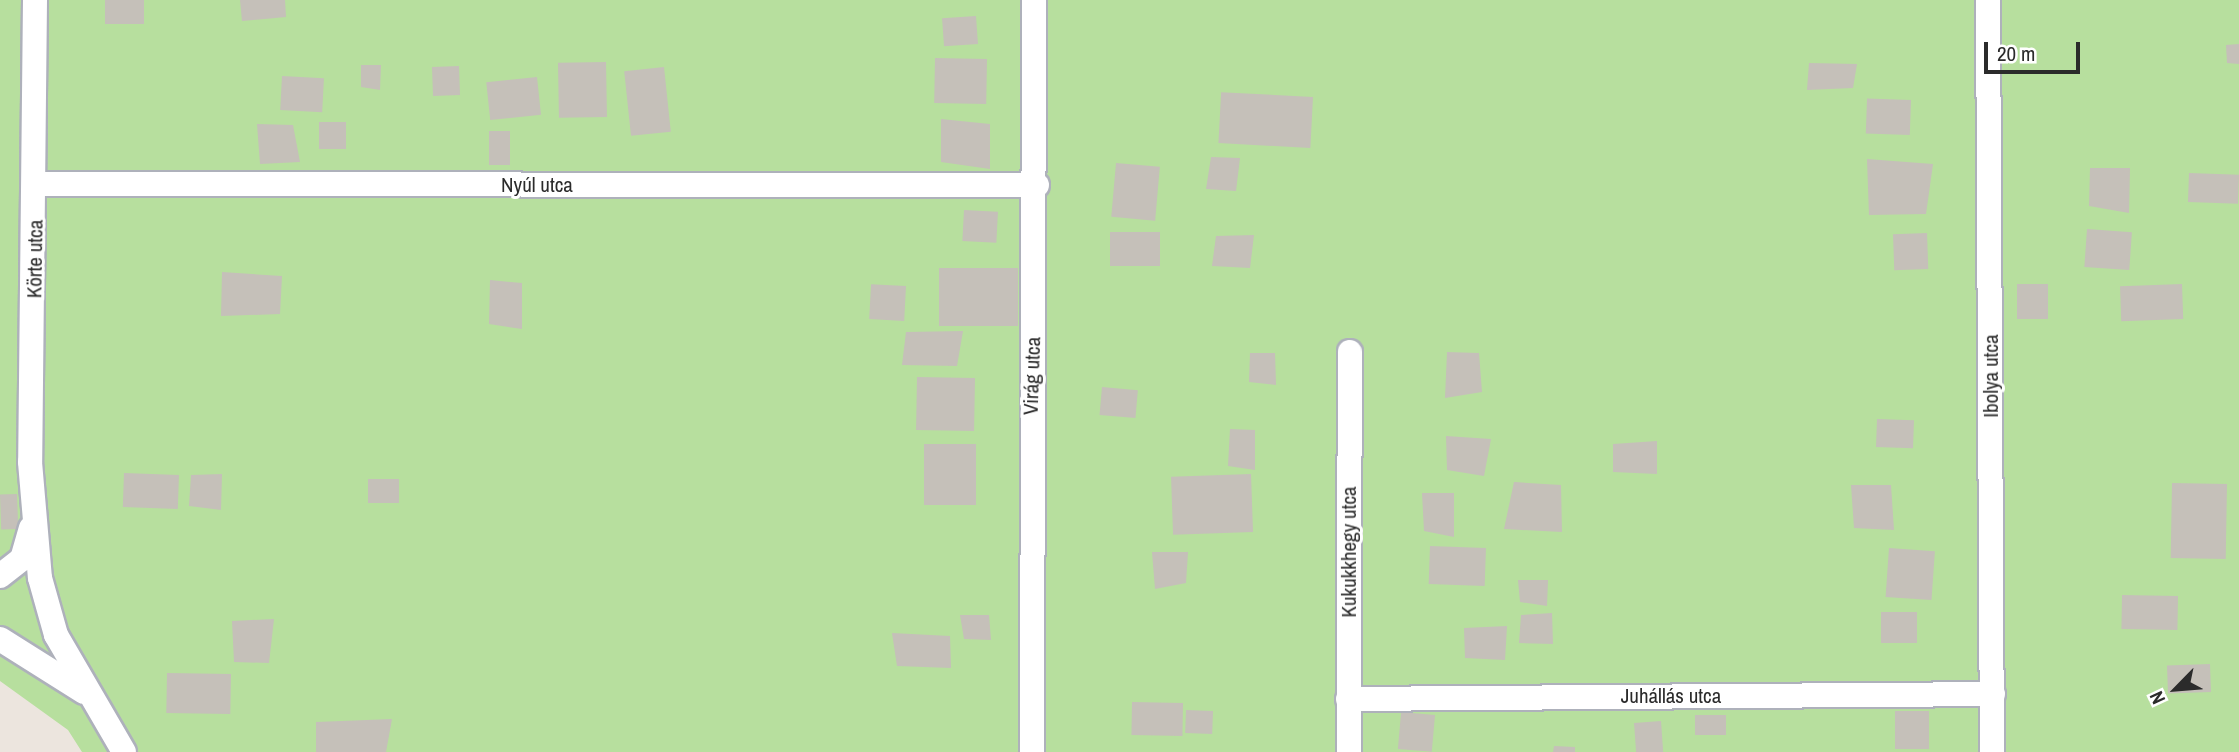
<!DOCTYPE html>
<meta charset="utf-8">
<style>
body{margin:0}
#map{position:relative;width:2239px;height:752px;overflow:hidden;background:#ece5de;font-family:"Archivo Narrow",sans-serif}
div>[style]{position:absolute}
.green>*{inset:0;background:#b7df9e}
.building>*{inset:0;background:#c5c0b9;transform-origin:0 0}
.roads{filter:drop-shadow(2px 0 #aeb1bb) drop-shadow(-2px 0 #aeb1bb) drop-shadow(0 2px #aeb1bb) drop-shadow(0 -2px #aeb1bb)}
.minor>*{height:24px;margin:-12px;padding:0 12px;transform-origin:12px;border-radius:12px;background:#fff}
span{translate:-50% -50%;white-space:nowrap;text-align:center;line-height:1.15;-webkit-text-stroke:6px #fff;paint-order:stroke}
.street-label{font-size:21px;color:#2b2b2b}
.north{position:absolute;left:2141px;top:654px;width:70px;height:70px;-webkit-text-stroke:5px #fff;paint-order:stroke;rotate:245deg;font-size:19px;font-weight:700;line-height:28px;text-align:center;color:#2b2b2b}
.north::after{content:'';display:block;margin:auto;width:24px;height:32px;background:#2b2b2b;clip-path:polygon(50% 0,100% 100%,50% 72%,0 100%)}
.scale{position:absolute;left:1984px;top:42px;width:96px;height:32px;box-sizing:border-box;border:4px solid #2b2b2b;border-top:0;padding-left:9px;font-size:21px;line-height:24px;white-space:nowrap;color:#2b2b2b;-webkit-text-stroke:5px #fff;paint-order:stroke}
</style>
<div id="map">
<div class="green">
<div style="clip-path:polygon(0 0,2239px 0,2239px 752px,82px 752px,68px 730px,0 681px)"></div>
</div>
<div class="building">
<div style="left:105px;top:0;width:39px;height:24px"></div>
<div style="clip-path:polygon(240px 0,285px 0,286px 17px,242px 21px)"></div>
<div style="left:976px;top:16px;width:28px;height:34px;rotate:86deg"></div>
<div style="clip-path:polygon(2239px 44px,2239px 64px,2227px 63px,2226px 45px)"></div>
<div style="left:935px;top:58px;width:52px;height:45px;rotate:1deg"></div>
<div style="left:606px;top:62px;width:55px;height:48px;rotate:89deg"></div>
<div style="clip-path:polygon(1809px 63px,1857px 64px,1853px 88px,1807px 90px)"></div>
<div style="clip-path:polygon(361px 65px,381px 65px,380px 90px,361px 87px)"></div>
<div style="left:459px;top:66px;width:29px;height:27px;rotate:88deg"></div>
<div style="left:664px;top:67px;width:65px;height:40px;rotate:84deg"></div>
<div style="left:282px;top:76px;width:42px;height:34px;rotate:3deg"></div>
<div style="left:537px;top:77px;width:38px;height:51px;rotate:84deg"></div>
<div style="left:1313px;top:97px;width:51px;height:92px;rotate:93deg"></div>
<div style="left:1911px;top:100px;width:35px;height:44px;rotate:92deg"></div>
<div style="clip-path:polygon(941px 119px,990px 124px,990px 169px,941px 162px)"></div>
<div style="left:319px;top:122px;width:27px;height:27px"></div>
<div style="clip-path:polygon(257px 124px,293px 125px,300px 162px,260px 164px)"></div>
<div style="left:489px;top:131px;width:21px;height:34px"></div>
<div style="clip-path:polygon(1211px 157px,1240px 158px,1236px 191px,1206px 189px)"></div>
<div style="clip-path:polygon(1867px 159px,1933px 164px,1926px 214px,1869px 215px)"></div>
<div style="left:1116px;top:163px;width:44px;height:54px;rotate:5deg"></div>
<div style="clip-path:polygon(2090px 168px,2130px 168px,2129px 213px,2089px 206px)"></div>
<div style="left:2189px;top:173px;width:50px;height:29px;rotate:2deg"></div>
<div style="left:964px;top:210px;width:34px;height:31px;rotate:3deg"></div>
<div style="left:2087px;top:229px;width:45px;height:38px;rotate:4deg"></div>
<div style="left:1110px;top:232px;width:50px;height:34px"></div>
<div style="left:1927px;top:233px;width:36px;height:34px;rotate:88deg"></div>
<div style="clip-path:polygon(1254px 235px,1250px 268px,1212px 266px,1216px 236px)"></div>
<div style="left:939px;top:268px;width:79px;height:58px"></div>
<div style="clip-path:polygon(222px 272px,282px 276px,280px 314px,221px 316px)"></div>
<div style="clip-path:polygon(490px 280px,522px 283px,522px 329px,489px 324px)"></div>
<div style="left:2048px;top:284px;width:35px;height:31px;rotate:90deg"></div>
<div style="left:2182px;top:284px;width:35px;height:62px;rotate:88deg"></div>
<div style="left:906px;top:286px;width:35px;height:35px;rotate:93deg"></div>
<div style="clip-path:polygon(963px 331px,957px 366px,902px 365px,906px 332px)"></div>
<div style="clip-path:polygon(1447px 352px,1479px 353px,1482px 392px,1445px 398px)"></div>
<div style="clip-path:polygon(1250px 353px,1275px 353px,1276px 385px,1249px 382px)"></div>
<div style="left:917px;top:377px;width:58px;height:53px;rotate:1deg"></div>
<div style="left:1102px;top:387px;width:36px;height:28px;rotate:5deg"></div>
<div style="left:1877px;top:419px;width:37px;height:28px;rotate:2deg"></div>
<div style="clip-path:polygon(1230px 429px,1255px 430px,1255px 470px,1228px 466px)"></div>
<div style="clip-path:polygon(1446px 436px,1491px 439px,1484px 476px,1447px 470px)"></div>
<div style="clip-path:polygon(1657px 441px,1657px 474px,1613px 472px,1613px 444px)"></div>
<div style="left:924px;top:444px;width:52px;height:61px"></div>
<div style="left:124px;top:473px;width:55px;height:34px;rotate:2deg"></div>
<div style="clip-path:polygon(222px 474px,221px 510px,189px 506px,191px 475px)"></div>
<div style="left:1251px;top:474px;width:58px;height:80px;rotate:88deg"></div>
<div style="left:399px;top:479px;width:24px;height:31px;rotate:90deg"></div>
<div style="clip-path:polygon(1514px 482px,1561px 485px,1562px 532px,1504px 529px)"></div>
<div style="left:2227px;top:484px;width:75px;height:55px;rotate:91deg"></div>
<div style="clip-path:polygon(1851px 485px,1891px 485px,1894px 530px,1854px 528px)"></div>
<div style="clip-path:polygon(1422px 493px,1454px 493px,1454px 537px,1424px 531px)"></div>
<div style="left:17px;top:494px;width:35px;height:17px;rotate:88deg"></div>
<div style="left:1430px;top:546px;width:56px;height:38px;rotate:2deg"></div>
<div style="left:1889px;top:548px;width:46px;height:49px;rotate:4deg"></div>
<div style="clip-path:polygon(1152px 552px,1188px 552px,1186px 583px,1155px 589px)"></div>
<div style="clip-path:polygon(1518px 580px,1548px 580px,1547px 606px,1520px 602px)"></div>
<div style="left:2122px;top:595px;width:56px;height:34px;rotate:1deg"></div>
<div style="left:1881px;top:612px;width:36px;height:31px"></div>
<div style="clip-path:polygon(1552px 613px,1553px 644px,1519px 643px,1521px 615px)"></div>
<div style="clip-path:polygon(960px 615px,989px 615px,991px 640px,964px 639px)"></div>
<div style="clip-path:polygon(274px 619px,269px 663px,234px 662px,232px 621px)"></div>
<div style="clip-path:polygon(1507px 626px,1505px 660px,1465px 658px,1464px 628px)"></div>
<div style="clip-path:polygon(892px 633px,950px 636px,951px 668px,897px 666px)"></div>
<div style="left:2210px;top:664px;width:28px;height:43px;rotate:88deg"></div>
<div style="left:167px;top:673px;width:64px;height:40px;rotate:1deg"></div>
<div style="left:1132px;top:702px;width:51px;height:33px;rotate:1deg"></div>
<div style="left:1186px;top:710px;width:27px;height:23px;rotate:2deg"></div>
<div style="left:1895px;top:711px;width:34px;height:38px"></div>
<div style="left:1435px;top:715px;width:37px;height:34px;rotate:95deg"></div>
<div style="left:1726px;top:715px;width:20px;height:31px;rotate:90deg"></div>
<div style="clip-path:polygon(392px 719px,386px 752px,316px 752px,316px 722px)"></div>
<div style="left:1661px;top:721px;width:31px;height:27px;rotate:86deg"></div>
<div style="clip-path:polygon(1554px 746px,1575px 747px,1575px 752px,1553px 752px)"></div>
</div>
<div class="roads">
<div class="minor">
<div style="left:35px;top:0;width:462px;rotate:90.6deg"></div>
<div style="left:30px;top:462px;width:116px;rotate:85.1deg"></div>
<div style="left:40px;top:578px;width:59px;rotate:74.3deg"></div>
<div style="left:56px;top:635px;width:135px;rotate:59.8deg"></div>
<div style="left:1988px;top:0;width:752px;rotate:89.7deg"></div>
<div style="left:37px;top:184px;width:1000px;rotate:0.06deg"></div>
<div style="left:0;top:576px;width:28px;rotate:-38deg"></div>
<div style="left:22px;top:559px;width:32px;rotate:-74deg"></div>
<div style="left:0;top:639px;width:99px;rotate:32.2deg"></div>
<div style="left:1348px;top:699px;width:645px;rotate:-0.44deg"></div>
<div style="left:1032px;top:752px;width:752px;rotate:-89.85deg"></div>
<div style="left:1349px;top:752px;width:400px;rotate:-89.9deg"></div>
</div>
</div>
<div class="street-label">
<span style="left:537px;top:185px">Nyúl utca</span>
<span style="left:35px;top:259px;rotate:-89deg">Körte utca</span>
<span style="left:1032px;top:376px;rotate:-88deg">Virág utca</span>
<span style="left:1991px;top:376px;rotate:-90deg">Ibolya utca</span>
<span style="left:1349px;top:552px;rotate:-90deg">Kukukkhegy utca</span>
<span style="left:1671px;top:696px">Juhállás utca</span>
</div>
<div class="north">N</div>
<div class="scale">20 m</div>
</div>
